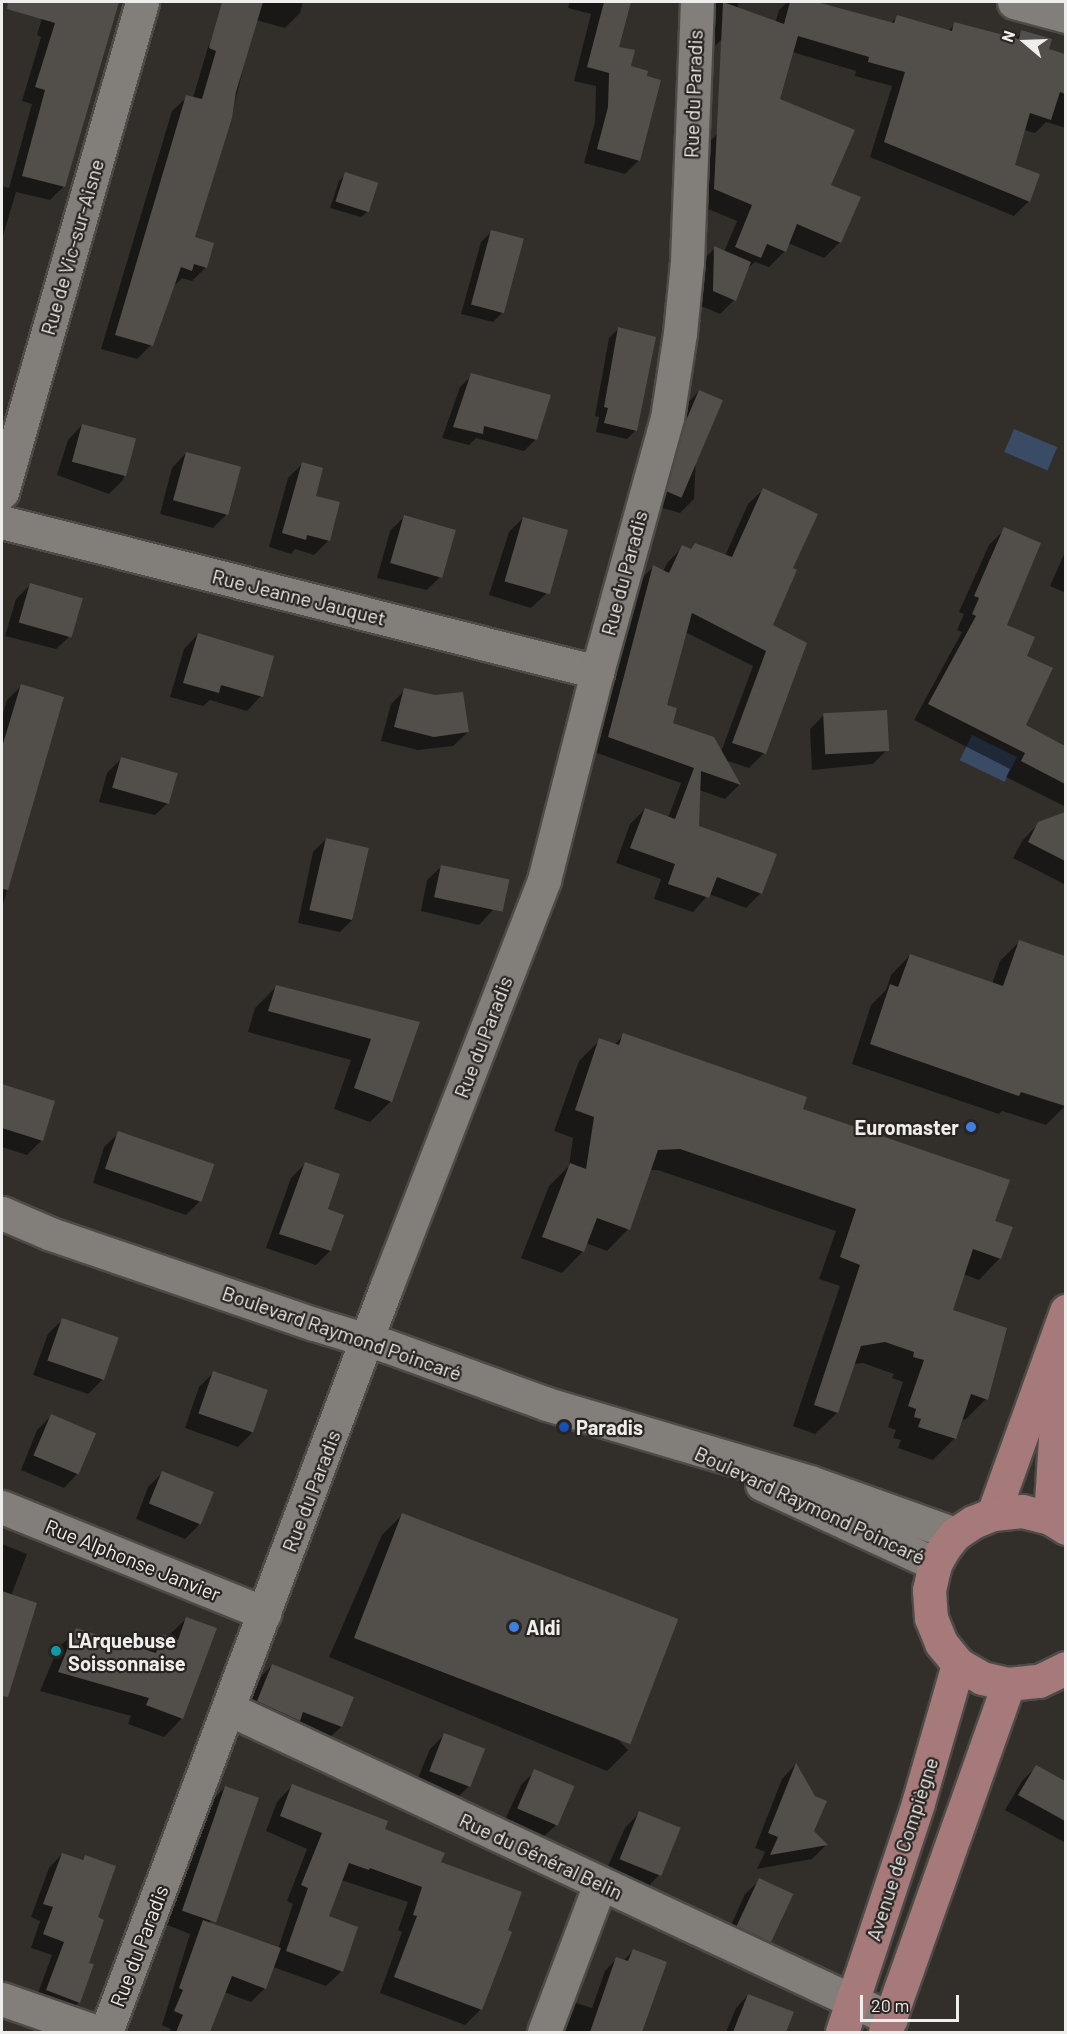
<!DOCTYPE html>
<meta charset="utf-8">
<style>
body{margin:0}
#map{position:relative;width:1067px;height:2034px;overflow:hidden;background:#322e2a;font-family:Barlow,sans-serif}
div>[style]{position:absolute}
.water>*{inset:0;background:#3a4b66;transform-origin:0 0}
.shadow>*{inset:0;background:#0007}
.building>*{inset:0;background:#524e4a;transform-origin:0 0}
.roads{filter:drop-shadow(2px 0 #4d4a47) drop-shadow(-2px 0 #4d4a47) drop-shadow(0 2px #4d4a47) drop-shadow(0 -2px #4d4a47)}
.minor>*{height:33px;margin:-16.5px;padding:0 16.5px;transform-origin:16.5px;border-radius:16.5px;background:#827e79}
.major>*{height:33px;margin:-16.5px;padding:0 16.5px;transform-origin:16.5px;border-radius:16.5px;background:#a6797a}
.dots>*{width:16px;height:16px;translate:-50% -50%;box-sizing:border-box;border:3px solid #282421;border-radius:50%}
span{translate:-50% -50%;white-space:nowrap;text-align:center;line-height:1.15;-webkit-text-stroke:4.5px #282421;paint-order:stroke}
.street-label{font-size:20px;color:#f0eeec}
.poi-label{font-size:20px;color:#f0eeec;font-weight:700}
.right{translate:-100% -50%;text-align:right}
.left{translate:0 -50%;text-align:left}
.frame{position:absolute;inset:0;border:3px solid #f0eeec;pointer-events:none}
.north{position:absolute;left:995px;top:12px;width:60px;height:60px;-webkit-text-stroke:4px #282421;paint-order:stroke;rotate:289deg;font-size:16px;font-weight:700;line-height:24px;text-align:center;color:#f0eeec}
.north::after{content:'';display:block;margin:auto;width:21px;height:27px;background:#f0eeec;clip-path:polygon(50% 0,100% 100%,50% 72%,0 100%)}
.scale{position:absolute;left:860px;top:1995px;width:99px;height:27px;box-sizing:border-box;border:3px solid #f0eeec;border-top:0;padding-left:8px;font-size:18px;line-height:21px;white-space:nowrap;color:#f0eeec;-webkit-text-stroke:4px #282421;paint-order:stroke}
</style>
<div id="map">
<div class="water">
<div style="left:1014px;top:429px;width:47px;height:25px;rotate:23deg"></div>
<div style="left:972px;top:735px;width:50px;height:28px;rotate:26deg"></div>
</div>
<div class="shadow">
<div style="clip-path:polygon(47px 2px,117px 2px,64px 186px,50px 200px,16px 192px,2px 239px,2px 186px,9px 188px,32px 104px,22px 101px,41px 37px,37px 35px)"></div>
<div style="clip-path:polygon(241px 2px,303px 2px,300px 13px,285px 28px,238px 15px)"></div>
<div style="clip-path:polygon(570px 2px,630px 2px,617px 48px,639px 160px,625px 174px,584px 163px,595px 122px,596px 86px,574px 81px,591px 14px,568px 8px)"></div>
<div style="clip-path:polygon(704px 2px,739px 2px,731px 30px,712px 49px)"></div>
<div style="clip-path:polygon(788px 2px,812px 2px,890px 24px,897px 17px,948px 31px,955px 24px,1014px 40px,1022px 32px,1047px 50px,1066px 55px,1066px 128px,1046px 122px,1035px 133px,1024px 130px,1013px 166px,1029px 201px,1014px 216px,870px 157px,892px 86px,855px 76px,856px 71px,769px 45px,779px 10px)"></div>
<div style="clip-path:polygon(222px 33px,250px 41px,231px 118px,193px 238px,206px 267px,192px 281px,182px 278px,176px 284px,174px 283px,151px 345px,137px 359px,101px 349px,172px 111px,187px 97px,193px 98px,208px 47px)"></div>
<div style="clip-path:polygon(717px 134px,829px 186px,840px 242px,824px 258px,788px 243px,785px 251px,769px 267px,755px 262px,746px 270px,734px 300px,720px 314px,699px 305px,701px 262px,715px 248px,724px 252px,737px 221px,699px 205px,701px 150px)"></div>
<div style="clip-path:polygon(346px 174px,368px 211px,361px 217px,330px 208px,339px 181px)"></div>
<div style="clip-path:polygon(491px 232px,503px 312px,493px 322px,461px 314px,481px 242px)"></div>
<div style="clip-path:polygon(618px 329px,636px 430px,627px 439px,596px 432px,599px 417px,595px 416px,609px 338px)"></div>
<div style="clip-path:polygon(472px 375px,536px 439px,524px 451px,476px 438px,469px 445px,442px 438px,460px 387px)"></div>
<div style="clip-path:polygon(699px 391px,694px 499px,680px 513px,659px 507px,685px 406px)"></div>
<div style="clip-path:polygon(82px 425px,134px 439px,123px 480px,109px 494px,57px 475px,68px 440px)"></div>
<div style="clip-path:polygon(186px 453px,227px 514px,213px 528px,160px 514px,172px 468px)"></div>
<div style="clip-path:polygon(302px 464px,314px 497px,338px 503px,328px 541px,314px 555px,295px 549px,291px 554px,269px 547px,288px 478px)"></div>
<div style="clip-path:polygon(evenodd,763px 490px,791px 569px,771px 626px,764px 753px,749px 768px,725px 760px,739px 785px,725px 799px,699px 790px,698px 827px,761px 893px,746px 908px,709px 894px,693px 912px,654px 899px,661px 879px,616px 863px,630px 824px,645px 809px,668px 818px,681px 783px,594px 752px,639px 581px,654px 566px,663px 571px,668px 562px,683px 547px,689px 550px,695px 545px,725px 556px,748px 504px,763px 490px,685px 632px,753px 666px,721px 752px,671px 724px,665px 706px,685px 632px)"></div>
<div style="clip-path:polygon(404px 517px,441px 576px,427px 590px,377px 578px,390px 531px)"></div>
<div style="clip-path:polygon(523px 518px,546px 594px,531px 608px,489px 595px,509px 532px)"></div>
<div style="clip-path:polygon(1005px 529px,1005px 625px,1025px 657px,1024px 726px,1066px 748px,1066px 807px,1006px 777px,1010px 769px,914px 720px,962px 632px,957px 630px,964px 614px,959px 612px,989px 545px)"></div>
<div style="clip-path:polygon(1066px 550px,1066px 593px,1050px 586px)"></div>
<div style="clip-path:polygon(30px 585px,71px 635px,56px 649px,5px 636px,16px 599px)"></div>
<div style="clip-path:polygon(198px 634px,261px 696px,247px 711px,210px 700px,203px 706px,170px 697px,184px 649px)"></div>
<div style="clip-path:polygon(21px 686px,62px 698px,2px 908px,2px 717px,7px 700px)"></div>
<div style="clip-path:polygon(405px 690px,468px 732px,453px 746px,418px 750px,381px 741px,391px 704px)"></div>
<div style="clip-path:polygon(824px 715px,887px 750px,873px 764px,812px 770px,810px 729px)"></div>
<div style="clip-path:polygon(121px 759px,177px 774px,170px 801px,155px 815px,99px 802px,107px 773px)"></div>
<div style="clip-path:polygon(1066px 813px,1066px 885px,1013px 858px,1023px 840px,1039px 823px)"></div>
<div style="clip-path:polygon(326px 839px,353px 919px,340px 932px,298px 923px,313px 852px)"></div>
<div style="clip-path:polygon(442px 866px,493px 910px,479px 925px,421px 911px,427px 880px)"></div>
<div style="clip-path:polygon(1019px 942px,1066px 958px,1066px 1105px,1046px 1125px,1002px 1111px,999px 1114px,852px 1064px,871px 1005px,886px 990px,891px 975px,910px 955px,992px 984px,1000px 961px)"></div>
<div style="clip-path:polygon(276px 987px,418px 1023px,391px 1101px,370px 1122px,334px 1109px,351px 1060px,248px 1032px,255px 1008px)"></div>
<div style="clip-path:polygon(624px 1035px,801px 1110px,994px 1222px,1000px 1258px,979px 1280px,963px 1274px,951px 1311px,986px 1399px,965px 1420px,961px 1419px,954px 1439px,933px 1460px,898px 1448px,901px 1440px,893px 1438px,896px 1430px,888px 1427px,903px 1382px,892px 1378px,894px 1374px,863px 1363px,853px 1364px,837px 1413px,815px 1434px,793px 1426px,840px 1286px,819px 1279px,836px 1231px,658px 1170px,649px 1170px,628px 1229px,607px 1251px,586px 1243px,583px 1251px,562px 1273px,521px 1258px,549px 1186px,569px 1166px,573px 1138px,554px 1131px,579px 1061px,600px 1040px,614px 1045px)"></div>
<div style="clip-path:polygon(2px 1086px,53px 1102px,42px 1140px,27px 1155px,2px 1147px)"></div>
<div style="clip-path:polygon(119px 1133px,200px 1201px,186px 1215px,93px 1183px,104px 1147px)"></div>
<div style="clip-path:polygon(306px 1163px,326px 1210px,330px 1251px,316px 1265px,266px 1248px,291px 1178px)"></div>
<div style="clip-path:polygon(62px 1320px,102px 1380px,88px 1394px,33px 1375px,48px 1334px)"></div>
<div style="clip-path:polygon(213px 1373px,252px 1433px,238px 1447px,185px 1428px,199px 1387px)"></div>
<div style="clip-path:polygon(51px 1416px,94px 1434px,78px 1473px,64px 1488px,21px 1470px,37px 1430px)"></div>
<div style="clip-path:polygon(162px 1473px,199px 1525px,185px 1539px,136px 1519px,148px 1487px)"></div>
<div style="clip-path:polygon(403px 1514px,628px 1750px,607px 1771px,329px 1657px,382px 1535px)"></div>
<div style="clip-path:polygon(2px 1544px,27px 1554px,11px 1596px,18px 1660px,2px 1677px)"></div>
<div style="clip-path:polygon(187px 1618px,182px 1718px,164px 1737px,128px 1724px,131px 1716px,40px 1691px,58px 1648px,77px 1630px,147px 1651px,163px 1636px,167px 1637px)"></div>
<div style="clip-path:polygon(272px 1665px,352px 1698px,341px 1727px,329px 1738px,246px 1713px,261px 1677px)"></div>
<div style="clip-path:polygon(444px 1735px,483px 1750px,468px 1787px,454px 1801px,415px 1785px,430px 1749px)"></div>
<div style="clip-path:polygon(795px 1765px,813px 1831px,826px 1845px,812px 1859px,757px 1869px,765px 1852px,755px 1848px,782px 1779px)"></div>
<div style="clip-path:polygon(1037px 1766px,1066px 1783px,1066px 1843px,1005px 1810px,1022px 1781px)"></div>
<div style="clip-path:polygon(535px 1771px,556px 1825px,541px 1839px,504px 1822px,521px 1785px)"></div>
<div style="clip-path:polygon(292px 1786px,383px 1829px,439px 1863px,510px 1932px,480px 2010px,465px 2025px,380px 1993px,402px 1932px,398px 1930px,408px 1902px,341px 1880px,327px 1917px,342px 1971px,326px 1986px,273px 1967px,265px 1988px,251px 2002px,224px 1992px,209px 2032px,169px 2032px,171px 2029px,162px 2025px,190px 1934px,165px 1924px,211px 1802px,225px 1787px,210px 1924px,278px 1949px,293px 1904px,287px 1901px,307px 1849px,266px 1831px,277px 1802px)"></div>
<div style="clip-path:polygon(639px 1813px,659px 1875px,645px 1890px,605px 1873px,625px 1828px)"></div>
<div style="clip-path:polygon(62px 1854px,81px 1861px,85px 1857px,96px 1918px,79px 2002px,66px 2016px,34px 2004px,52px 1955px,31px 1948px,40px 1921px,31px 1917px,49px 1868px)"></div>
<div style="clip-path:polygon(760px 1880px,769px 1941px,754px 1955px,724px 1941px,745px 1894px)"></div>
<div style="clip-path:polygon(633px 1951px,630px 2011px,623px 2032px,558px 2032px,564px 2015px,576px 2003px,592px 2008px,605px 1971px,616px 1959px,623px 1961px)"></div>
<div style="clip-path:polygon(748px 1995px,792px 2013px,785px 2032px,726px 2032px,736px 2008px)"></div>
</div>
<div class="building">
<div style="clip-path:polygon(8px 2px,119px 2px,65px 187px,22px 176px,45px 90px,35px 87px,55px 23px,7px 9px)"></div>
<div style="clip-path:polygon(222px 2px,263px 2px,236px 92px,232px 118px,195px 237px,214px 243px,207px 268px,194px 264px,192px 271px,181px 267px,153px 346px,115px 335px,186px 95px,202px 99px,216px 51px,209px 48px)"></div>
<div style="clip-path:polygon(604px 2px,631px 2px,619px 47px,635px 50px,631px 66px,648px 71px,647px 76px,661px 80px,640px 161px,597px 149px,608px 107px,609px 73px,587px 67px)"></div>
<div style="clip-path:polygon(723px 2px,784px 24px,790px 2px,817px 2px,894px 23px,897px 15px,952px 31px,954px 22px,1019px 39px,1021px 30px,1052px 39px,1049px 49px,1065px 54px,1065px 94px,1060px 92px,1051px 120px,1030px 113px,1015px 165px,1040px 174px,1030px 202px,884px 142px,905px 72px,868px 62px,869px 57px,798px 36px,780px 99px,855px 130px,831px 185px,861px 197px,841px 243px,797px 224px,786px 252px,767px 244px,761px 258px,735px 247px,752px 205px,714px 189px)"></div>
<div style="left:345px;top:172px;width:35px;height:31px;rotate:18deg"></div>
<div style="left:491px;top:230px;width:34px;height:77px;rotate:15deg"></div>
<div style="clip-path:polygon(714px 246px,751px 262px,736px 301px,713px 291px)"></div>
<div style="clip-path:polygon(618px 327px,656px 337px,637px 431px,604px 423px,608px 408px,604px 407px)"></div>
<div style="clip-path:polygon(471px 373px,551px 395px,537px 440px,484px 426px,483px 434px,453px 427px)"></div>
<div style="left:699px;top:390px;width:26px;height:106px;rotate:23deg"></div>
<div style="left:82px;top:424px;width:56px;height:39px;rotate:15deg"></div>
<div style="left:186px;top:452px;width:57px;height:50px;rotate:15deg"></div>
<div style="clip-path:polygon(302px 462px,323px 468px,316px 496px,340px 502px,330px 541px,307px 535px,306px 540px,282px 533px)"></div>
<div style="clip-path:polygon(763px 488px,818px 514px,793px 568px,797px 570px,773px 625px,807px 643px,766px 754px,732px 743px,766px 651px,692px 613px,667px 705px,677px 708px,673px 723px,714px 737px,741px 785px,701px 771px,699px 826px,777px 854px,762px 894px,717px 877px,709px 898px,668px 884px,675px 864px,630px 848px,645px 808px,675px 819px,694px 768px,608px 737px,653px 565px,669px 573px,682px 545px,691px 549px,695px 543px,732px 557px)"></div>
<div style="left:404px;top:515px;width:54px;height:50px;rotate:16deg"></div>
<div style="left:523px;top:517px;width:47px;height:67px;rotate:16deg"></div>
<div style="clip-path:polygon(1004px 527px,1041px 543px,1007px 625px,1035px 637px,1027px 656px,1053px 668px,1026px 725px,1065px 746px,1065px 784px,1021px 761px,1025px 753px,928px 704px,976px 616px,972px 614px,979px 598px,974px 596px)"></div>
<div style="left:30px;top:583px;width:55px;height:41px;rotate:16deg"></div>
<div style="clip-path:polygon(198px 633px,274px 656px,263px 697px,221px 685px,219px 693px,183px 683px)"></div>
<div style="clip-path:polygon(21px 684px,64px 697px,8px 890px,2px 889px,2px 747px)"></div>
<div style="clip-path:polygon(404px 688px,435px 695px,463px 692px,469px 732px,434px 737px,394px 727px)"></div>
<div style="left:887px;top:710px;width:41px;height:64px;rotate:87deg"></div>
<div style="left:121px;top:757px;width:59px;height:32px;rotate:16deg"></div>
<div style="clip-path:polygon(1065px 812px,1065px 861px,1028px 842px,1038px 822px)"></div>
<div style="left:326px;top:838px;width:44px;height:74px;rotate:13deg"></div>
<div style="left:441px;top:865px;width:70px;height:33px;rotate:12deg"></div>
<div style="clip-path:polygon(1019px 940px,1065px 956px,1065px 1106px,1021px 1092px,1019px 1096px,870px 1044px,890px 984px,898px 987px,910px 954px,1003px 986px)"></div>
<div style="clip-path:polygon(276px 985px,420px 1022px,392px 1102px,354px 1088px,371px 1039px,268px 1011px)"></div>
<div style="clip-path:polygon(623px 1033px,807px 1097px,803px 1109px,1010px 1180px,995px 1221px,1013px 1227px,1001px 1259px,973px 1249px,953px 1310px,1007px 1328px,988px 1400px,971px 1394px,956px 1439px,918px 1427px,921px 1419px,914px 1417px,916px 1409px,908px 1406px,924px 1360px,913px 1357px,914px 1352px,885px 1342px,861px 1346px,838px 1413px,814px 1405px,860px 1265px,840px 1257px,856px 1209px,680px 1149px,658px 1150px,630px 1230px,597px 1218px,584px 1252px,542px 1237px,570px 1163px,586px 1169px,594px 1117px,575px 1110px,599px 1038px,619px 1045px)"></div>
<div style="clip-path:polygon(2px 1084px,55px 1101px,43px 1141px,2px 1128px)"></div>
<div style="left:118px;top:1131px;width:102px;height:40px;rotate:19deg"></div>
<div style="clip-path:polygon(305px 1162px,340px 1174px,328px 1209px,344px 1215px,331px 1251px,279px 1234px)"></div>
<div style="left:62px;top:1318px;width:60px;height:45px;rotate:19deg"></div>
<div style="left:213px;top:1371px;width:58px;height:45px;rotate:19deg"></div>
<div style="left:51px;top:1414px;width:49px;height:45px;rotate:23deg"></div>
<div style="left:162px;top:1471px;width:56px;height:35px;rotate:22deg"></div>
<div style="left:402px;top:1513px;width:296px;height:134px;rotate:21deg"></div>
<div style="clip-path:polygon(2px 1591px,37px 1603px,8px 1697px,2px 1696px)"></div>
<div style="clip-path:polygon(186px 1617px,217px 1628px,183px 1719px,146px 1705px,149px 1698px,58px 1672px,76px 1628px,156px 1653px,162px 1634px,178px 1640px)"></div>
<div style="clip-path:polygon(272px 1664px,354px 1697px,342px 1727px,303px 1712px,300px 1721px,257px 1701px)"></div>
<div style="left:444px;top:1733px;width:44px;height:41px;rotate:21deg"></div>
<div style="clip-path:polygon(796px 1763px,815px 1796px,827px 1801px,814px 1831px,828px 1845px,770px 1855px,778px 1837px,768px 1833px)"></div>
<div style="clip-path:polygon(1036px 1765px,1065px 1781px,1065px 1821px,1018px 1795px)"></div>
<div style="left:534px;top:1769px;width:44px;height:43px;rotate:23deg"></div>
<div style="clip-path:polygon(292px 1784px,388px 1821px,385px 1829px,445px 1853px,441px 1862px,522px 1892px,508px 1930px,512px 1932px,482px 2010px,394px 1977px,417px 1916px,413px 1915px,422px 1887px,370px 1868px,369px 1870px,349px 1863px,329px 1916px,358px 1927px,343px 1972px,286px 1951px,308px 1888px,301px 1885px,322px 1833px,280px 1816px)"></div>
<div style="left:225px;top:1786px;width:36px;height:132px;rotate:19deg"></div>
<div style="left:639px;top:1811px;width:45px;height:52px;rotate:22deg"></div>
<div style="clip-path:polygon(62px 1853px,83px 1860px,85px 1855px,116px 1866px,98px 1917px,104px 1920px,89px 1963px,94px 1964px,80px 2003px,46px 1990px,64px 1942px,43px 1934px,53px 1907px,43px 1904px)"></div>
<div style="left:759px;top:1878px;width:38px;height:53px;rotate:25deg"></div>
<div style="clip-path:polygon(203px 1920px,281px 1948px,266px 1989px,232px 1976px,210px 2032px,176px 2032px,183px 2015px,174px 2011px,183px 1990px,179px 1988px)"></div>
<div style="clip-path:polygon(633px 1949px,667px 1962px,642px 2032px,590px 2032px,616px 1957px,628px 1961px)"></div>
<div style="clip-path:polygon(748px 1994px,794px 2012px,786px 2032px,733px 2032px)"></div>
</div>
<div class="roads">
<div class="minor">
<div style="left:1014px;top:2px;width:54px;rotate:15.1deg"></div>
<div style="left:2px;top:492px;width:510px;rotate:-74.05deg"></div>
<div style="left:2px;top:522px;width:614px;rotate:14.15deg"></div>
<div style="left:2px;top:1213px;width:53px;rotate:23.2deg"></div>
<div style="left:51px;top:1234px;width:278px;rotate:18.9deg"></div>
<div style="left:314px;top:1324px;width:76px;rotate:16.8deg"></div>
<div style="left:387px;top:1346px;width:170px;rotate:19.9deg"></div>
<div style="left:547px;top:1404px;width:274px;rotate:16.5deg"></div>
<div style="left:810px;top:1482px;width:154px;rotate:19.7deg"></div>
<div style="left:762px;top:1484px;width:191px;rotate:24.8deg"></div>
<div style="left:2px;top:1507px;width:283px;rotate:22deg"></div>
<div style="left:229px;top:1709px;width:731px;rotate:25.09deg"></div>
<div style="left:2px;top:1999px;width:101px;rotate:19.2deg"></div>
<div style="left:106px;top:2032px;width:798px;rotate:-69.39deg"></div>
<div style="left:387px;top:1285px;width:434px;rotate:-68.8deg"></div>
<div style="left:544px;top:880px;width:215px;rotate:-75.7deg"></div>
<div style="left:597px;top:672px;width:263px;rotate:-74.6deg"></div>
<div style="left:667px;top:418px;width:86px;rotate:-81.3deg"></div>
<div style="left:680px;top:333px;width:71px;rotate:-84.4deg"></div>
<div style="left:687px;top:262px;width:260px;rotate:-87.8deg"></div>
<div style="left:544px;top:2032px;width:158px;rotate:-69.3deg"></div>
</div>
<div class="major">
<div style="left:993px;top:1514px;width:216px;rotate:-70.2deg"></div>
<div style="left:1050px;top:1518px;width:157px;rotate:-86.4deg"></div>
<div style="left:1066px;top:1528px;width:19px;rotate:-148deg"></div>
<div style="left:1050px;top:1518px;width:29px;rotate:-166deg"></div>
<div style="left:1022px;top:1511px;width:29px;rotate:174deg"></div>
<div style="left:993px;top:1514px;width:22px;rotate:158deg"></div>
<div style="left:973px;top:1522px;width:22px;rotate:146deg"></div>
<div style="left:955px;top:1534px;width:18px;rotate:128deg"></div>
<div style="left:944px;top:1548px;width:18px;rotate:119deg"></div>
<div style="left:935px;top:1564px;width:27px;rotate:103deg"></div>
<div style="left:929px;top:1590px;width:28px;rotate:86deg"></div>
<div style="left:931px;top:1618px;width:27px;rotate:68deg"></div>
<div style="left:941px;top:1643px;width:27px;rotate:51deg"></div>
<div style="left:958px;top:1664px;width:28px;rotate:30deg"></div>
<div style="left:982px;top:1678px;width:27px;rotate:13deg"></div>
<div style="left:1008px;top:1684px;width:31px;rotate:-6deg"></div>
<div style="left:1039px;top:1681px;width:30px;rotate:-26deg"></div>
<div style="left:842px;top:2032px;width:241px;rotate:-71.6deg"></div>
<div style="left:918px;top:1803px;width:145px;rotate:-73.9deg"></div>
<div style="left:885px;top:2032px;width:369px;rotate:-70.5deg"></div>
</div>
</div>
<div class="dots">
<div style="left:971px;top:1127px;background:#3f7fe0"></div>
<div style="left:564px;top:1427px;background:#1a4fb4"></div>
<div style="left:514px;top:1627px;background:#3f7fe0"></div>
<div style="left:56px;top:1651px;background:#0f9aa8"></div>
</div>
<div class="street-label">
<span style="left:693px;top:94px;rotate:-88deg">Rue du Paradis</span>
<span style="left:72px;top:247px;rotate:-74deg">Rue de Vic-sur-Aisne</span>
<span style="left:624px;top:573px;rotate:-75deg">Rue du Paradis</span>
<span style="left:299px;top:597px;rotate:14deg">Rue Jeanne Jauquet</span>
<span style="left:483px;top:1037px;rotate:-69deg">Rue du Paradis</span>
<span style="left:342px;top:1333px;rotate:19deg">Boulevard Raymond Poincaré</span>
<span style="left:311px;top:1491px;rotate:-69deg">Rue du Paradis</span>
<span style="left:810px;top:1505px;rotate:25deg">Boulevard Raymond Poincaré</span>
<span style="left:133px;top:1560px;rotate:22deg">Rue Alphonse Janvier</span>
<span style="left:902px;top:1849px;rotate:-72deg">Avenue de Compiègne</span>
<span style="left:541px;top:1856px;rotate:25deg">Rue du Général Belin</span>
<span style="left:139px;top:1946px;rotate:-69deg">Rue du Paradis</span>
</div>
<div class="poi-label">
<span class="right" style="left:959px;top:1127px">Euromaster</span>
<span class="left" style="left:576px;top:1427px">Paradis</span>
<span class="left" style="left:526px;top:1627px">Aldi</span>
<span class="left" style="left:68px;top:1652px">L'Arquebuse<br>Soissonnaise</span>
</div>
<div class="frame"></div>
<div class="north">N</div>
<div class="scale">20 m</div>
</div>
